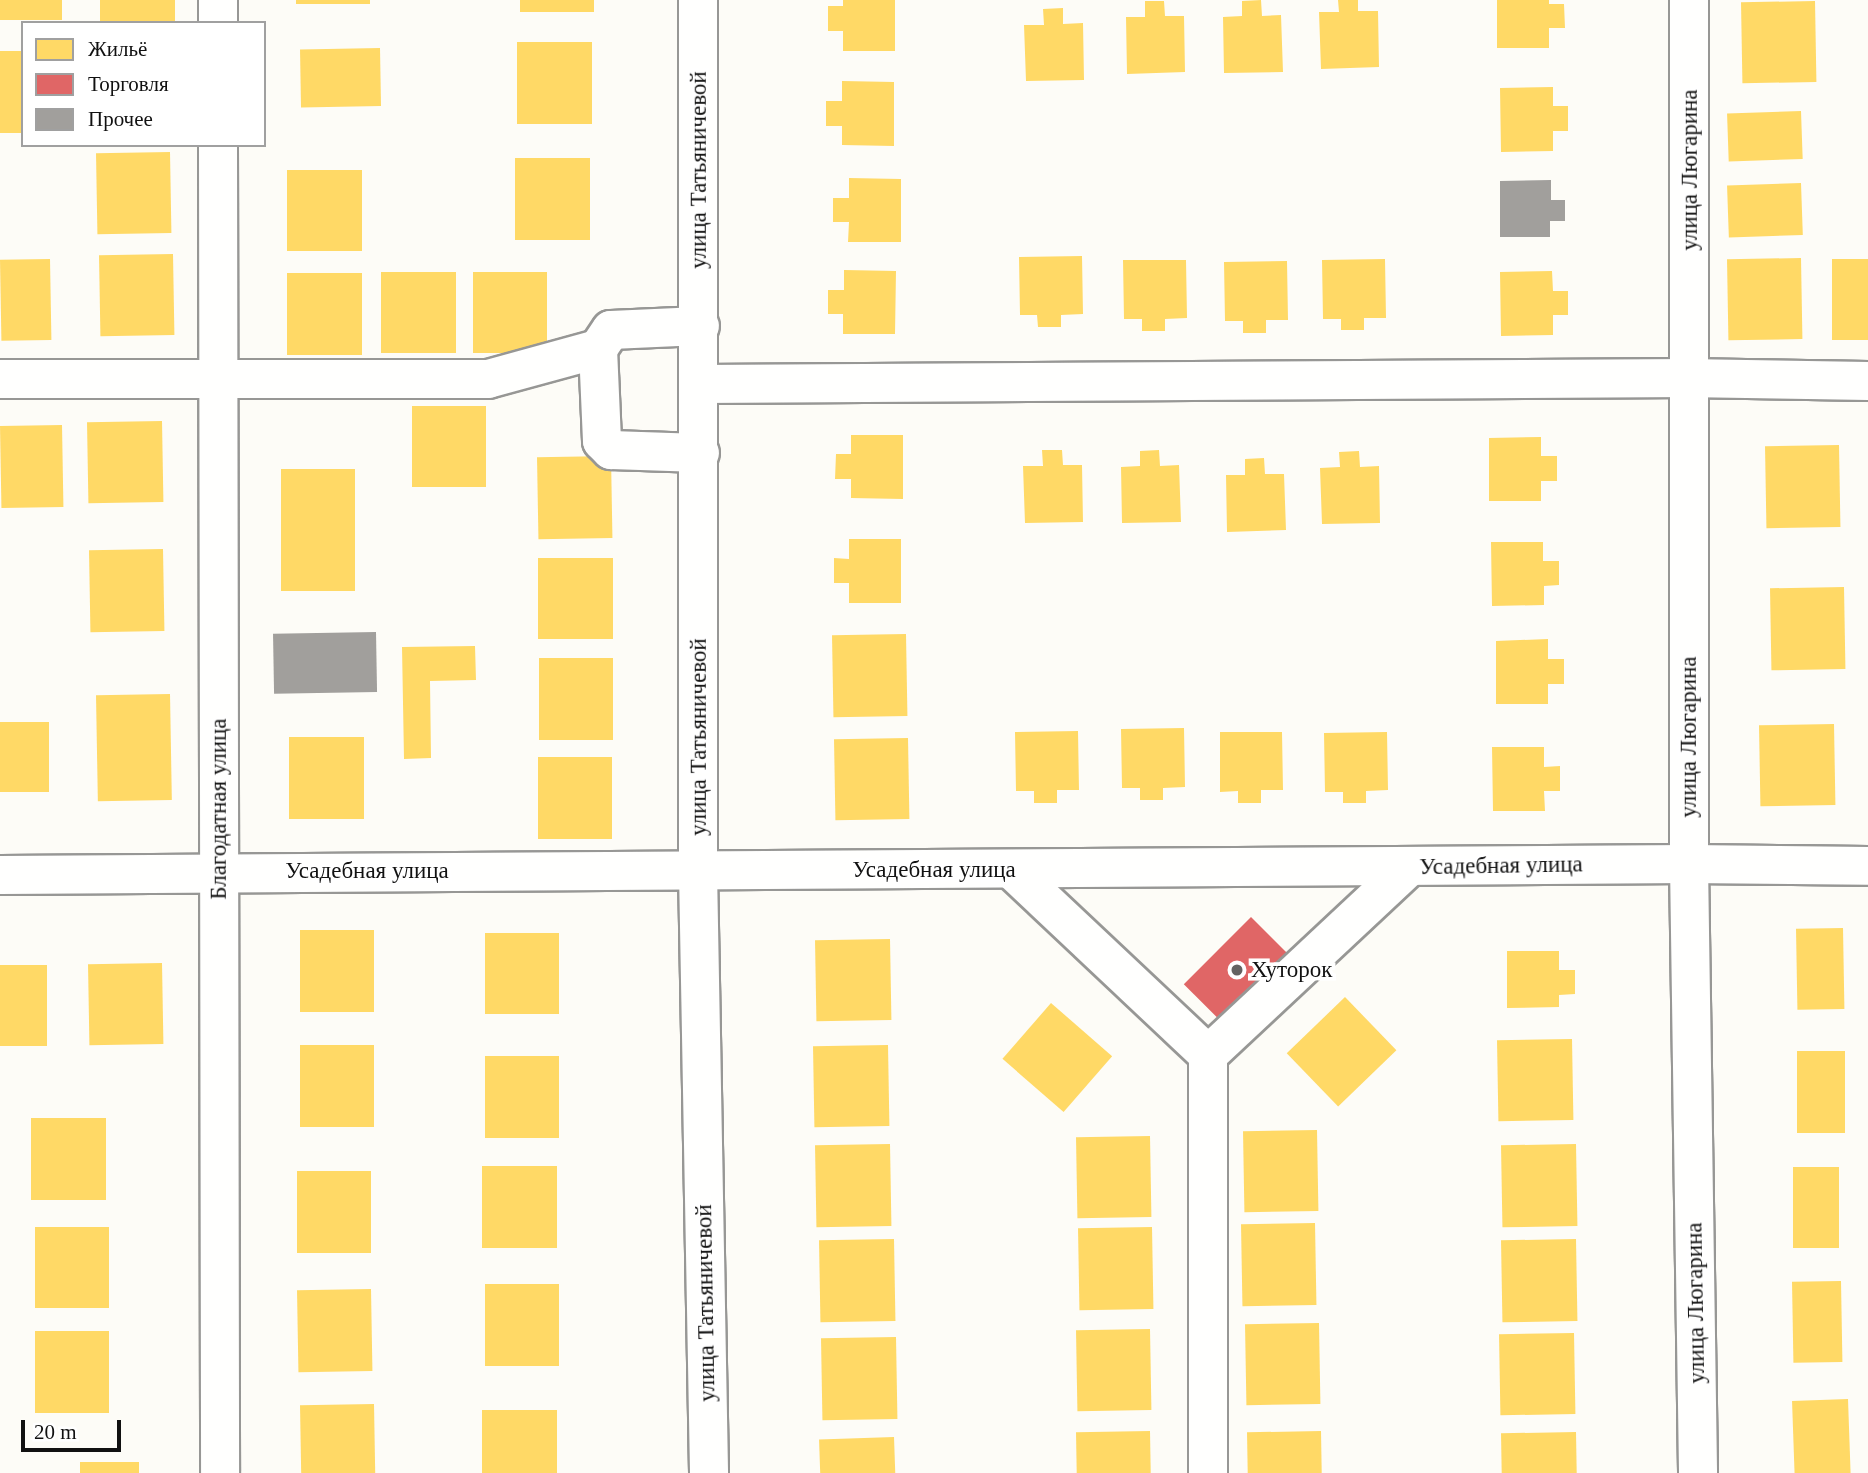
<!DOCTYPE html>
<meta charset="utf-8">
<style>
body{margin:0}
#map{position:relative;width:1868px;height:1473px;overflow:hidden;background:#fdfcf7;font-family:"Times New Roman",serif}
div>[style]{position:absolute}
.homes>*{inset:0;background:#ffd966;transform-origin:0 0}
.shops>*{inset:0;background:#e06666;transform-origin:0 0}
.building>*{inset:0;background:#a19f9c;transform-origin:0 0}
.roads{filter:drop-shadow(2px 0 #979795) drop-shadow(-2px 0 #979795) drop-shadow(0 2px #979795) drop-shadow(0 -2px #979795)}
.minor>*{height:38px;margin:-19px;padding:0 19px;transform-origin:19px;border-radius:19px;background:#fffffe}
.dots>*{width:19px;height:19px;translate:-50% -50%;box-sizing:border-box;border:4px solid #fff;border-radius:50%}
span{translate:-50% -50%;white-space:nowrap;text-align:center;line-height:1.15;-webkit-text-stroke:7px #fff;paint-order:stroke}
.street-label{font-size:23px;color:#111}
.poi-label{font-size:23px;color:#111}
.left{translate:0 -50%;text-align:left}
.legend{position:absolute;left:21px;top:21px;width:245px;height:126px;box-sizing:border-box;background:#fff;border:2px solid #a0a0a0;margin:0;padding:9px 12px;list-style:none;font-size:21px;color:#111}
.legend li{display:flex;align-items:center;gap:14px;height:35px}
.legend b{width:35px;border:2px solid #a0a0a0}
.scale{position:absolute;left:21px;top:1420px;width:100px;height:32px;box-sizing:border-box;border:4px solid #111;border-top:0;padding-left:9px;font-size:21px;line-height:24px;white-space:nowrap;color:#111;-webkit-text-stroke:5px #fff;paint-order:stroke}
</style>
<div id="map">
<div class="homes">
<div style="left:0;top:0;width:62px;height:20px"></div>
<div style="left:100px;top:0;width:75px;height:23px"></div>
<div style="left:296px;top:0;width:74px;height:4px"></div>
<div style="left:520px;top:0;width:74px;height:12px"></div>
<div style="clip-path:polygon(843px 0,895px 0,895px 51px,843px 51px,843px 31px,828px 31px,828px 6px,843px 6px)"></div>
<div style="clip-path:polygon(1261px 0,1262px 16px,1281px 15px,1283px 72px,1224px 73px,1223px 17px,1242px 16px,1242px 1px)"></div>
<div style="clip-path:polygon(1338px 0,1358px 0,1358px 11px,1378px 11px,1379px 67px,1321px 69px,1319px 12px,1339px 12px)"></div>
<div style="clip-path:polygon(1497px 0,1549px 0,1549px 4px,1564px 4px,1565px 28px,1549px 28px,1549px 48px,1497px 48px)"></div>
<div style="clip-path:polygon(1145px 1px,1164px 1px,1165px 16px,1184px 16px,1185px 72px,1127px 74px,1126px 17px,1145px 17px)"></div>
<div style="left:1815px;top:1px;width:81px;height:74px;rotate:89deg"></div>
<div style="clip-path:polygon(1063px 8px,1063px 24px,1083px 23px,1084px 80px,1026px 81px,1024px 25px,1044px 25px,1043px 9px)"></div>
<div style="left:517px;top:42px;width:75px;height:82px"></div>
<div style="left:380px;top:48px;width:58px;height:80px;rotate:89deg"></div>
<div style="left:0;top:51px;width:23px;height:82px"></div>
<div style="clip-path:polygon(842px 81px,894px 82px,894px 146px,842px 145px,842px 126px,826px 126px,826px 101px,842px 101px)"></div>
<div style="clip-path:polygon(1553px 87px,1553px 106px,1568px 106px,1568px 131px,1553px 131px,1553px 151px,1501px 152px,1500px 88px)"></div>
<div style="left:1801px;top:111px;width:48px;height:74px;rotate:88deg"></div>
<div style="left:170px;top:152px;width:81px;height:74px;rotate:89deg"></div>
<div style="left:515px;top:158px;width:75px;height:82px"></div>
<div style="left:362px;top:170px;width:81px;height:75px;rotate:90deg"></div>
<div style="clip-path:polygon(849px 178px,901px 179px,901px 242px,848px 242px,849px 222px,833px 222px,833px 198px,849px 198px)"></div>
<div style="left:1801px;top:183px;width:52px;height:74px;rotate:88deg"></div>
<div style="left:173px;top:254px;width:81px;height:74px;rotate:89deg"></div>
<div style="clip-path:polygon(1082px 256px,1083px 314px,1061px 315px,1061px 327px,1038px 327px,1037px 315px,1020px 315px,1019px 257px)"></div>
<div style="left:1801px;top:258px;width:81px;height:74px;rotate:89deg"></div>
<div style="left:50px;top:259px;width:81px;height:50px;rotate:89deg"></div>
<div style="clip-path:polygon(1385px 259px,1386px 318px,1364px 318px,1364px 330px,1341px 330px,1341px 319px,1323px 319px,1322px 260px)"></div>
<div style="left:1868px;top:259px;width:81px;height:36px;rotate:90deg"></div>
<div style="clip-path:polygon(1123px 260px,1186px 260px,1187px 318px,1165px 319px,1165px 331px,1142px 331px,1142px 319px,1124px 319px)"></div>
<div style="clip-path:polygon(1287px 261px,1288px 320px,1266px 320px,1266px 333px,1243px 333px,1243px 321px,1225px 321px,1224px 262px)"></div>
<div style="clip-path:polygon(844px 270px,896px 271px,895px 334px,843px 334px,843px 314px,828px 314px,828px 290px,844px 290px)"></div>
<div style="clip-path:polygon(1552px 271px,1553px 291px,1568px 291px,1568px 315px,1553px 315px,1553px 335px,1501px 336px,1500px 272px)"></div>
<div style="left:381px;top:272px;width:75px;height:81px"></div>
<div style="left:473px;top:272px;width:74px;height:81px"></div>
<div style="left:362px;top:273px;width:82px;height:75px;rotate:90deg"></div>
<div style="left:412px;top:406px;width:74px;height:81px"></div>
<div style="left:162px;top:421px;width:81px;height:75px;rotate:89deg"></div>
<div style="left:62px;top:425px;width:82px;height:62px;rotate:89deg"></div>
<div style="clip-path:polygon(851px 435px,903px 435px,903px 499px,851px 498px,851px 479px,835px 479px,836px 454px,851px 454px)"></div>
<div style="clip-path:polygon(1541px 437px,1541px 456px,1557px 456px,1557px 481px,1541px 481px,1541px 501px,1489px 501px,1489px 438px)"></div>
<div style="left:1839px;top:445px;width:82px;height:74px;rotate:89deg"></div>
<div style="clip-path:polygon(1042px 450px,1062px 450px,1063px 465px,1082px 465px,1083px 522px,1025px 523px,1023px 466px,1043px 466px)"></div>
<div style="clip-path:polygon(1159px 450px,1160px 466px,1179px 465px,1181px 522px,1122px 523px,1121px 467px,1140px 466px,1140px 451px)"></div>
<div style="clip-path:polygon(1359px 451px,1360px 467px,1379px 466px,1380px 523px,1322px 524px,1320px 468px,1340px 467px,1339px 452px)"></div>
<div style="left:611px;top:456px;width:82px;height:74px;rotate:89deg"></div>
<div style="clip-path:polygon(1264px 458px,1265px 474px,1284px 474px,1286px 530px,1227px 532px,1226px 475px,1245px 475px,1245px 459px)"></div>
<div style="left:281px;top:469px;width:74px;height:122px"></div>
<div style="clip-path:polygon(849px 539px,901px 539px,901px 603px,849px 603px,849px 583px,834px 583px,834px 558px,849px 559px)"></div>
<div style="clip-path:polygon(1491px 542px,1543px 542px,1543px 561px,1559px 561px,1559px 585px,1544px 586px,1544px 605px,1492px 606px)"></div>
<div style="left:163px;top:549px;width:82px;height:74px;rotate:89deg"></div>
<div style="left:538px;top:558px;width:75px;height:81px"></div>
<div style="left:1844px;top:587px;width:82px;height:74px;rotate:89deg"></div>
<div style="left:906px;top:634px;width:82px;height:74px;rotate:89deg"></div>
<div style="clip-path:polygon(1548px 639px,1548px 659px,1564px 659px,1564px 684px,1548px 684px,1548px 704px,1496px 704px,1496px 641px)"></div>
<div style="clip-path:polygon(475px 646px,476px 680px,430px 681px,431px 758px,404px 759px,402px 647px)"></div>
<div style="left:539px;top:658px;width:74px;height:82px"></div>
<div style="left:170px;top:694px;width:106px;height:74px;rotate:89deg"></div>
<div style="left:0;top:722px;width:49px;height:70px"></div>
<div style="left:1834px;top:724px;width:81px;height:75px;rotate:89deg"></div>
<div style="clip-path:polygon(1184px 728px,1185px 787px,1163px 788px,1163px 800px,1140px 800px,1140px 788px,1122px 788px,1121px 729px)"></div>
<div style="clip-path:polygon(1078px 731px,1079px 790px,1057px 790px,1057px 803px,1034px 803px,1034px 791px,1016px 791px,1015px 732px)"></div>
<div style="clip-path:polygon(1220px 732px,1282px 732px,1283px 790px,1261px 790px,1261px 803px,1238px 803px,1238px 791px,1220px 792px)"></div>
<div style="clip-path:polygon(1387px 732px,1388px 790px,1366px 791px,1366px 803px,1343px 803px,1343px 792px,1325px 792px,1324px 733px)"></div>
<div style="left:289px;top:737px;width:75px;height:82px"></div>
<div style="left:908px;top:738px;width:81px;height:74px;rotate:89deg"></div>
<div style="clip-path:polygon(1492px 747px,1544px 747px,1544px 767px,1560px 766px,1560px 791px,1544px 791px,1545px 811px,1493px 811px)"></div>
<div style="left:538px;top:757px;width:74px;height:82px"></div>
<div style="left:1843px;top:928px;width:81px;height:47px;rotate:89deg"></div>
<div style="left:300px;top:930px;width:74px;height:82px"></div>
<div style="left:485px;top:933px;width:74px;height:81px"></div>
<div style="left:890px;top:939px;width:81px;height:75px;rotate:89deg"></div>
<div style="clip-path:polygon(1507px 951px,1559px 951px,1559px 970px,1575px 970px,1575px 994px,1559px 995px,1559px 1007px,1507px 1008px)"></div>
<div style="left:162px;top:963px;width:81px;height:74px;rotate:89deg"></div>
<div style="left:0;top:965px;width:47px;height:81px"></div>
<div style="left:1345px;top:997px;width:74px;height:81px;rotate:46deg"></div>
<div style="left:1051px;top:1003px;width:81px;height:74px;rotate:41deg"></div>
<div style="left:1572px;top:1039px;width:81px;height:75px;rotate:89deg"></div>
<div style="left:300px;top:1045px;width:74px;height:82px"></div>
<div style="left:888px;top:1045px;width:81px;height:75px;rotate:89deg"></div>
<div style="left:1797px;top:1051px;width:48px;height:82px"></div>
<div style="left:485px;top:1056px;width:74px;height:82px"></div>
<div style="left:106px;top:1118px;width:82px;height:75px;rotate:90deg"></div>
<div style="left:1317px;top:1130px;width:81px;height:74px;rotate:89deg"></div>
<div style="left:1150px;top:1136px;width:81px;height:74px;rotate:89deg"></div>
<div style="left:890px;top:1144px;width:82px;height:75px;rotate:89deg"></div>
<div style="left:1576px;top:1144px;width:82px;height:75px;rotate:89deg"></div>
<div style="left:482px;top:1166px;width:75px;height:82px"></div>
<div style="left:1793px;top:1167px;width:46px;height:81px"></div>
<div style="left:297px;top:1171px;width:74px;height:82px"></div>
<div style="left:1315px;top:1223px;width:82px;height:74px;rotate:89deg"></div>
<div style="left:35px;top:1227px;width:74px;height:81px"></div>
<div style="left:1152px;top:1227px;width:82px;height:74px;rotate:89deg"></div>
<div style="left:894px;top:1239px;width:82px;height:75px;rotate:89deg"></div>
<div style="left:1576px;top:1239px;width:82px;height:75px;rotate:89deg"></div>
<div style="left:1841px;top:1281px;width:81px;height:49px;rotate:89deg"></div>
<div style="left:485px;top:1284px;width:74px;height:82px"></div>
<div style="left:371px;top:1289px;width:82px;height:74px;rotate:89deg"></div>
<div style="left:1319px;top:1323px;width:81px;height:74px;rotate:89deg"></div>
<div style="left:1150px;top:1329px;width:81px;height:74px;rotate:89deg"></div>
<div style="left:35px;top:1331px;width:74px;height:82px"></div>
<div style="left:1574px;top:1333px;width:81px;height:75px;rotate:89deg"></div>
<div style="left:896px;top:1337px;width:82px;height:75px;rotate:89deg"></div>
<div style="left:1848px;top:1399px;width:74px;height:56px;rotate:88deg"></div>
<div style="left:374px;top:1404px;width:69px;height:74px;rotate:89deg"></div>
<div style="left:482px;top:1410px;width:75px;height:63px"></div>
<div style="left:1150px;top:1431px;width:42px;height:74px;rotate:89deg"></div>
<div style="left:1321px;top:1431px;width:42px;height:74px;rotate:89deg"></div>
<div style="left:1576px;top:1432px;width:41px;height:75px;rotate:89deg"></div>
<div style="left:894px;top:1437px;width:36px;height:75px;rotate:88deg"></div>
<div style="left:80px;top:1462px;width:59px;height:11px"></div>
</div>
<div class="shops">
<div style="left:1251px;top:917px;width:57px;height:95px;rotate:45deg"></div>
</div>
<div class="building">
<div style="clip-path:polygon(1551px 180px,1551px 200px,1565px 200px,1565px 221px,1550px 221px,1550px 237px,1500px 237px,1500px 181px)"></div>
<div style="left:376px;top:632px;width:60px;height:103px;rotate:89deg"></div>
</div>
<div class="roads">
<div class="minor">
<div style="left:218px;top:0;width:23px;rotate:90deg"></div>
<div style="left:698px;top:0;width:871px;rotate:90deg"></div>
<div style="left:698px;top:871px;width:602px;rotate:88.95deg"></div>
<div style="left:1689px;top:0;width:864px;rotate:90deg"></div>
<div style="left:1689px;top:864px;width:609px;rotate:89.15deg"></div>
<div style="left:218px;top:145px;width:1328px;rotate:89.91deg"></div>
<div style="left:598px;top:349px;width:92px;rotate:87.5deg"></div>
<div style="left:602px;top:441px;width:13px;rotate:45deg"></div>
<div style="left:611px;top:450px;width:89px;rotate:1.9deg"></div>
<div style="left:0;top:379px;width:488px"></div>
<div style="left:488px;top:379px;width:114px;rotate:-15.3deg"></div>
<div style="left:598px;top:349px;width:23px;rotate:-56deg"></div>
<div style="left:611px;top:330px;width:89px;rotate:-2.6deg"></div>
<div style="left:701px;top:384px;width:990px;rotate:-0.35deg"></div>
<div style="left:1691px;top:378px;width:177px;rotate:1deg"></div>
<div style="left:1012px;top:870px;width:270px;rotate:43.3deg"></div>
<div style="left:1208px;top:1055px;width:418px;rotate:90deg"></div>
<div style="left:0;top:875px;width:1689px;rotate:-0.37deg"></div>
<div style="left:1689px;top:864px;width:179px;rotate:0.6deg"></div>
<div style="left:1208px;top:1055px;width:275px;rotate:-43.1deg"></div>
</div>
</div>
<div class="dots">
<div style="left:1237px;top:970px;background:#646362"></div>
</div>
<div class="street-label">
<span style="left:699px;top:170px;rotate:-90deg">улица Татьяничевой</span>
<span style="left:1690px;top:170px;rotate:-90deg">улица Люгарина</span>
<span style="left:699px;top:737px;rotate:-90deg">улица Татьяничевой</span>
<span style="left:1689px;top:737px;rotate:-90deg">улица Люгарина</span>
<span style="left:219px;top:809px;rotate:-90deg">Благодатная улица</span>
<span style="left:1501px;top:866px;rotate:-1deg">Усадебная улица</span>
<span style="left:934px;top:870px">Усадебная улица</span>
<span style="left:367px;top:871px">Усадебная улица</span>
<span style="left:706px;top:1303px;rotate:-91deg">улица Татьяничевой</span>
<span style="left:1696px;top:1303px;rotate:-91deg">улица Люгарина</span>
</div>
<div class="poi-label">
<span class="left" style="left:1251px;top:970px">Хуторок</span>
</div>
<ul class="legend">
<li><b style="height:19px;background:#ffd966"></b>Жильё</li>
<li><b style="height:19px;background:#e06666"></b>Торговля</li>
<li><b style="height:19px;background:#a19f9c"></b>Прочее</li>
</ul>
<div class="scale">20 m</div>
</div>
